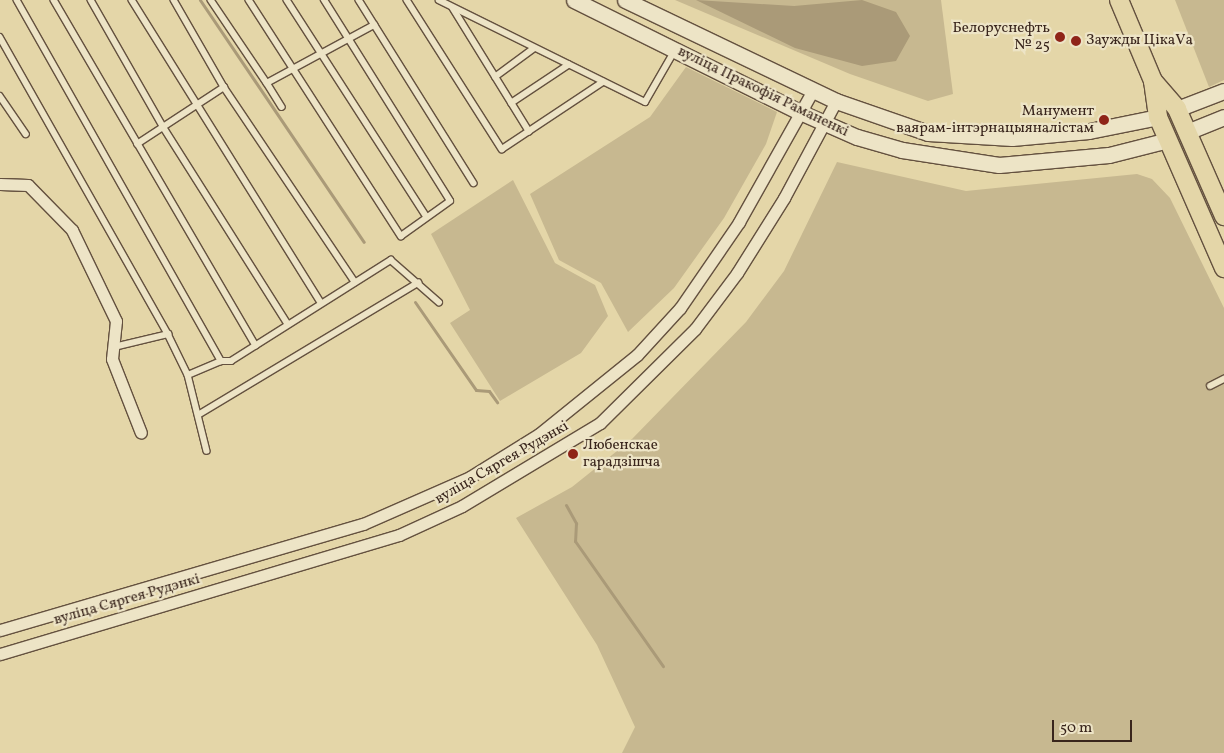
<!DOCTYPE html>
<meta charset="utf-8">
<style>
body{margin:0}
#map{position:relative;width:1224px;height:753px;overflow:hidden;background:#e4d6a8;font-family:Vollkorn,serif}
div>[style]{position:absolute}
.green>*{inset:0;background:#c7b890}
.water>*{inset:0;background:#aa9a78}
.stream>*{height:3px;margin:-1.5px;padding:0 1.5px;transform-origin:1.5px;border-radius:1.5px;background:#aa9a78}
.roads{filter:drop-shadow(1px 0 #64513f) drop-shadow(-1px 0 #64513f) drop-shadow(0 1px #64513f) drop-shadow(0 -1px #64513f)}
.lane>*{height:5.5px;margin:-2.75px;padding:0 2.75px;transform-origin:2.75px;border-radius:2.75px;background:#ede4c6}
.street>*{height:11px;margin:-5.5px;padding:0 5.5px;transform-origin:5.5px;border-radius:5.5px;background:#ede4c6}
.secondary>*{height:15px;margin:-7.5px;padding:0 7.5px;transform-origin:7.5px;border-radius:7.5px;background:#ede4c6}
.primary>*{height:18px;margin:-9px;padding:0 9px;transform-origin:9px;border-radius:9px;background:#e4d6a8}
.dots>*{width:14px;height:14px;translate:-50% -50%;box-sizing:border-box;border:2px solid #ede4c6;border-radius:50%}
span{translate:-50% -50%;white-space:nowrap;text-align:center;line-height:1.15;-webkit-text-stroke:4.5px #ede4c6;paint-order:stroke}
.poi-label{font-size:15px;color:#39251c}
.right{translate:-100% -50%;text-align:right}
.left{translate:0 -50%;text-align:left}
.street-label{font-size:15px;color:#39251c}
.scale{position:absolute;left:1052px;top:720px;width:80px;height:22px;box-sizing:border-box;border:2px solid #39251c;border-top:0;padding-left:6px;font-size:15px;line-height:18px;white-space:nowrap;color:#39251c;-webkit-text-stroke:4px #ede4c6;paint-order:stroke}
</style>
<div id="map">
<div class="green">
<div style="clip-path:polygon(675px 0,941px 0,953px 94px,928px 101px,850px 74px)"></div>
<div style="clip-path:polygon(1175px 0,1224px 0,1224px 80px,1209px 87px)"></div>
<div style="clip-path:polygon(686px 67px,777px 112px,766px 144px,724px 218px,674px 288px,628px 332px,601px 283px,559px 260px,530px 194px,650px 117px)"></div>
<div style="clip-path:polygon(837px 162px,966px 191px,1137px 174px,1152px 179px,1170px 198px,1224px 308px,1224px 753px,622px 753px,635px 727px,597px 645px,516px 518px,572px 487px,632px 439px,746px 322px,784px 271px)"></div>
<div style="clip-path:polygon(513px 180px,555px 263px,595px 285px,608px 316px,581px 353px,500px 401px,450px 323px,470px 310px,431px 234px)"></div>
</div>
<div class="water">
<div style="clip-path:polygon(696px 0,794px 6px,862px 0,896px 12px,910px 36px,896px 61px,862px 66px,795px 48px)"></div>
</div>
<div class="stream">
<div style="left:200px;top:0;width:292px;rotate:55.9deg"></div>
<div style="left:415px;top:302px;width:107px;rotate:55.3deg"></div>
<div style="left:476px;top:390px;width:13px;rotate:4deg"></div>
<div style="left:489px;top:391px;width:14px;rotate:54deg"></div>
<div style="left:566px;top:505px;width:21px;rotate:61deg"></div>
<div style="left:576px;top:523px;width:18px;rotate:93deg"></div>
<div style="left:575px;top:541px;width:153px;rotate:54.9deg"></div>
</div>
<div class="roads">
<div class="lane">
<div style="left:17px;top:0;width:415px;rotate:60.5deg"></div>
<div style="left:221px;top:361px;width:10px"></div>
<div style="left:231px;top:361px;width:189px;rotate:-32.3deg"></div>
<div style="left:391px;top:260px;width:64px;rotate:41.2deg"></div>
<div style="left:54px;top:0;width:400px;rotate:59.7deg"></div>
<div style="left:91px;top:0;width:147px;rotate:60.3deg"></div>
<div style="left:164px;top:128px;width:232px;rotate:57.7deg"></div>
<div style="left:132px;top:0;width:357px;rotate:58deg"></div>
<div style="left:174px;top:0;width:100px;rotate:60.1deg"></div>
<div style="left:224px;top:87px;width:235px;rotate:56.1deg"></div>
<div style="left:211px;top:0;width:100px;rotate:56deg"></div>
<div style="left:267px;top:83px;width:122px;rotate:-28.5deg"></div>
<div style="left:249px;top:0;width:281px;rotate:57.2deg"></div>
<div style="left:401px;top:236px;width:60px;rotate:-35.5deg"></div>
<div style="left:450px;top:201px;width:237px;rotate:-122.1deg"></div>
<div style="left:287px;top:0;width:258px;rotate:57.2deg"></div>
<div style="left:359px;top:0;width:216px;rotate:57.9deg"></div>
<div style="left:407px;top:0;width:177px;rotate:57.5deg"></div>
<div style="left:502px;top:149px;width:121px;rotate:-33.6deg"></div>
<div style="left:439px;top:0;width:230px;rotate:26.3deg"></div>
<div style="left:645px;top:102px;width:60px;rotate:-60deg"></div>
<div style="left:453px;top:8px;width:145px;rotate:58.3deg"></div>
<div style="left:0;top:37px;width:341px;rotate:60.5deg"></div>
<div style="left:168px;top:334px;width:46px;rotate:64deg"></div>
<div style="left:188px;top:375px;width:78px;rotate:76deg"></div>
<div style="left:495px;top:77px;width:47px;rotate:-36.4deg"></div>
<div style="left:267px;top:83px;width:28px;rotate:58deg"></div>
<div style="left:0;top:96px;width:46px;rotate:55.6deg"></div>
<div style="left:511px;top:103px;width:69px;rotate:-33.7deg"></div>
<div style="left:137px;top:144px;width:104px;rotate:-33.2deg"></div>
<div style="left:114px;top:347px;width:56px;rotate:-13.5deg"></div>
<div style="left:188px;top:375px;width:36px;rotate:-23deg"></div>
<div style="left:1210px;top:386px;width:16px;rotate:-27deg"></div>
<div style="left:198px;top:415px;width:257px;rotate:-31deg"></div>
</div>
<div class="street">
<div style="left:0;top:184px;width:28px;rotate:2deg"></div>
<div style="left:28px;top:185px;width:63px;rotate:45.6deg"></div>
<div style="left:72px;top:230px;width:101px;rotate:64.2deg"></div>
<div style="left:116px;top:321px;width:38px;rotate:96deg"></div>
<div style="left:112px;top:359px;width:79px;rotate:68.6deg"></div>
<div style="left:0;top:630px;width:378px;rotate:-16.3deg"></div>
<div style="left:363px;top:524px;width:117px;rotate:-23.7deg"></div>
<div style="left:470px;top:477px;width:81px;rotate:-31.9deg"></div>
<div style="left:539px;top:434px;width:126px;rotate:-38.9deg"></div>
<div style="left:637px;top:355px;width:64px;rotate:-47.5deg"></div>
<div style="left:680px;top:308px;width:104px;rotate:-55.5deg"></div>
<div style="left:739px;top:222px;width:151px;rotate:-60.7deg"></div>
<div style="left:0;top:654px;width:416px;rotate:-16.6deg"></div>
<div style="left:399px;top:535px;width:69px;rotate:-24.7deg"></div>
<div style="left:462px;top:506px;width:161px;rotate:-31deg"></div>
<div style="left:600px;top:423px;width:134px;rotate:-44.7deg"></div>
<div style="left:695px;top:329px;width:70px;rotate:-53.1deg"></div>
<div style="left:737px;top:273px;width:89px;rotate:-57.9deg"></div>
<div style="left:784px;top:198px;width:110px;rotate:-61.8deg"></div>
</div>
<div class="secondary">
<div style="left:574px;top:0;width:254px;rotate:26.4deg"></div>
<div style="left:802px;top:113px;width:60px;rotate:23.6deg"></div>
<div style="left:857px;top:137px;width:47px;rotate:16.1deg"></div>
<div style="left:902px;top:150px;width:98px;rotate:8.8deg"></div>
<div style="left:999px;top:165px;width:110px;rotate:-5.2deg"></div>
<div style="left:1109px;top:155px;width:61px;rotate:-14.3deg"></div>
<div style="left:625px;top:0;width:234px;rotate:25.6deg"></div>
<div style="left:836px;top:101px;width:97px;rotate:19.2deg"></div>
<div style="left:928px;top:133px;width:84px;rotate:3.4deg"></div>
<div style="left:1012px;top:138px;width:77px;rotate:-5.2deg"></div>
<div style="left:1089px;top:131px;width:70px;rotate:-11.5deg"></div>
<div style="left:1177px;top:109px;width:50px;rotate:-21deg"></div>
<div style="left:1187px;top:132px;width:40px;rotate:-22deg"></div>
</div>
<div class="primary">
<div style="left:1119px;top:0;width:88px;rotate:67.2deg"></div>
<div style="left:1153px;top:81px;width:36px;rotate:82deg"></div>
<div style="left:1158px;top:117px;width:165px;rotate:66.4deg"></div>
<div style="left:1153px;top:81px;width:37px;rotate:49deg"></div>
<div style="left:1177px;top:109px;width:117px;rotate:66.3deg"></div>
</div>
</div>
<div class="dots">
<div style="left:1060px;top:37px;background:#8f2418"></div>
<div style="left:1076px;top:41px;background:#8f2418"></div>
<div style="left:1104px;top:120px;background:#8f2418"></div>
<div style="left:573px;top:454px;background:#8f2418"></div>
</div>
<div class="poi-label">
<span class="right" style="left:1050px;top:37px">Белоруснефть<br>№ 25</span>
<span class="left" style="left:1086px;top:41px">Заужды ЦікаVа</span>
<span class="right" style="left:1094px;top:120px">Манумент<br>ваярам-інтэрнацыяналістам</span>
<span class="left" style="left:583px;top:454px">Любенскае<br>гарадзішча</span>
</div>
<div class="street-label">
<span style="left:763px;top:92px;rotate:26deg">вуліца Пракофія Раманенкі</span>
<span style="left:502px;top:463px;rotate:-30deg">вуліца Сяргея Рудэнкі</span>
<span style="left:127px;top:600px;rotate:-16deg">вуліца Сяргея Рудэнкі</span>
</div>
<div class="scale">50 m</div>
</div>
